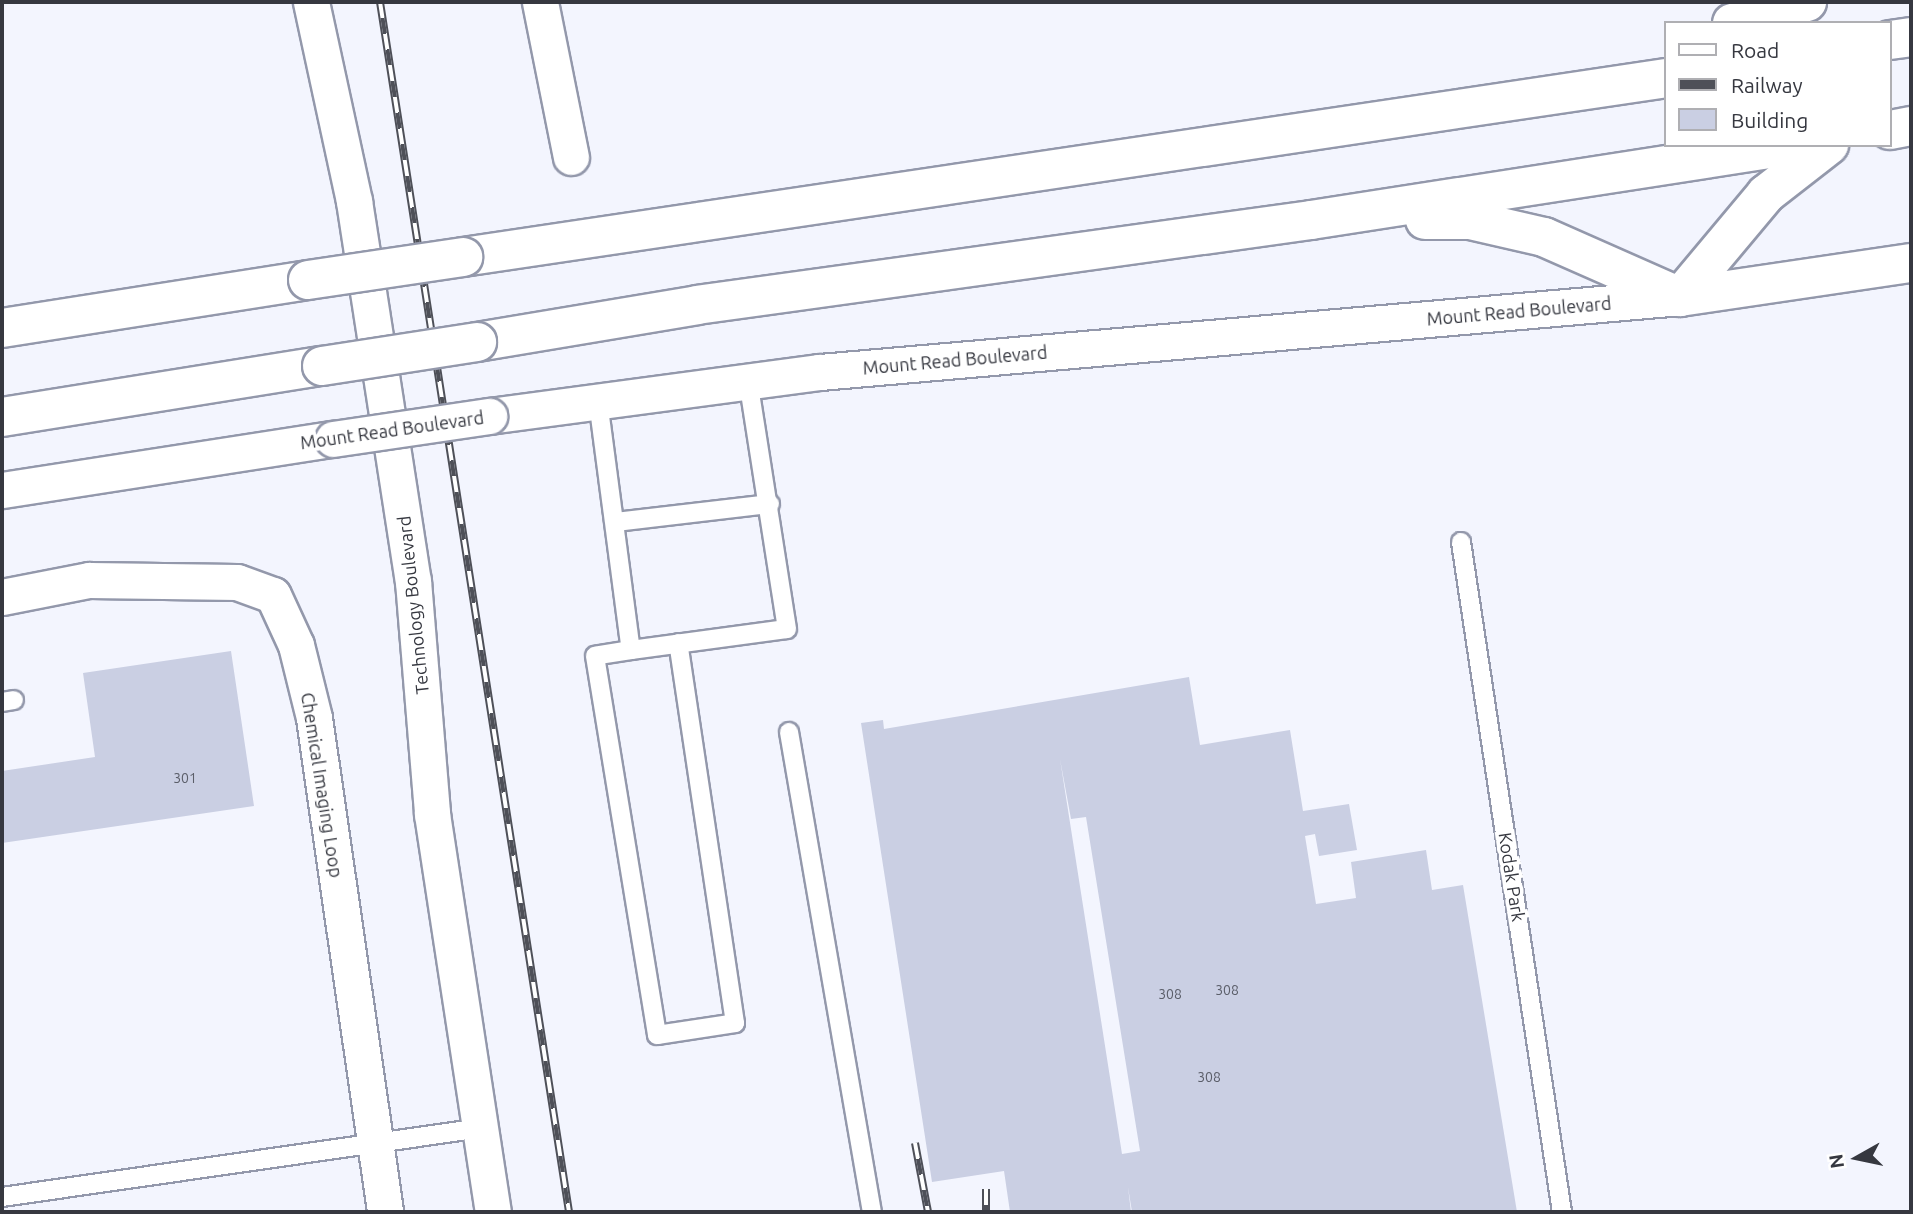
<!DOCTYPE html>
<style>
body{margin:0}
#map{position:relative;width:1913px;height:1214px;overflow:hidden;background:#f3f5fe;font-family:Ubuntu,sans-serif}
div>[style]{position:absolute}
.building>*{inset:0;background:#cacfe3}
.roads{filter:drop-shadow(2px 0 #9398ab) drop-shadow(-2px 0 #9398ab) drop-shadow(0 2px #9398ab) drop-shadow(0 -2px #9398ab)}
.service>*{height:18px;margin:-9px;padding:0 9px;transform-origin:9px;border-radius:9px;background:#fff}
.minor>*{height:35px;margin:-17.5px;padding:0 17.5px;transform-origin:17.5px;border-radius:17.5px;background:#fff}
.tertiary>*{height:38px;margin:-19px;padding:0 19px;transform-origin:19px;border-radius:19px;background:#fff}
.secondary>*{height:38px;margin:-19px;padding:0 19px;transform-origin:19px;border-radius:19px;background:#fff}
.rail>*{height:8px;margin-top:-4px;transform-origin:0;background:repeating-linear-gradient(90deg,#fff 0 16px,#4e5058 0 32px);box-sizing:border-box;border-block:2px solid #4e5058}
.bridges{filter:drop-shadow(2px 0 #9398ab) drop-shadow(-2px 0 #9398ab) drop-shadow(0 2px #9398ab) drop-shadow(0 -2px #9398ab)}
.minor-bridge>*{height:35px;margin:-17.5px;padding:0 17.5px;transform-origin:17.5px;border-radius:17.5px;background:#fff}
.secondary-bridge>*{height:38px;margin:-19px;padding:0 19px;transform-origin:19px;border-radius:19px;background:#fff}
span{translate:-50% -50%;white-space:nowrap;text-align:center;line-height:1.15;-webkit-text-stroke:7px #fff;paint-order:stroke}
.number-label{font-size:14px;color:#5b5e69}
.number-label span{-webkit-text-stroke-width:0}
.street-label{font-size:18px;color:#363840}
.frame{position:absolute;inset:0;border:4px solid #363840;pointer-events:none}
.legend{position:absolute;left:1664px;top:21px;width:228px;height:126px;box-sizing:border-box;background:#fff;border:2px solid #afafb3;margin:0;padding:9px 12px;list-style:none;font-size:21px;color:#363840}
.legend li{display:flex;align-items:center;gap:14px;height:35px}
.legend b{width:35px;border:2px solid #afafb3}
.north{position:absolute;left:1822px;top:1123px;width:70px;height:70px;-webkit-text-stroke:5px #fff;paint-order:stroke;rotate:261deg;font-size:19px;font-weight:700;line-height:28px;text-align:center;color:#363840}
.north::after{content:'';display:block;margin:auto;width:24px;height:32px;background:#363840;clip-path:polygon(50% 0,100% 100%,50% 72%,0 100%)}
</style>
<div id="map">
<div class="building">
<div style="clip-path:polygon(231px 651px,254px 806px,2px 843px,2px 771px,95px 757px,83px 673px)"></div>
<div style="clip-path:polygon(evenodd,1189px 677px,1200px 745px,1290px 730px,1303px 811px,1349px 804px,1357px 850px,1319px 856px,1315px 834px,1305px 836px,1316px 904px,1356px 898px,1351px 862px,1426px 850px,1432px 890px,1463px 885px,1517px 1212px,1132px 1212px,1128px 1187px,1131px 1212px,1010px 1212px,1004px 1171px,932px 1182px,861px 723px,883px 720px,884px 729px,1189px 677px,1060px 759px,1071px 819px,1086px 817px,1140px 1151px,1122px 1154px,1060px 759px)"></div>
</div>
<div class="roads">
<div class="service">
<div style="left:598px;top:401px;width:251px;rotate:82.5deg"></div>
<div style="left:631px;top:650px;width:157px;rotate:-7.7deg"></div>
<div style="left:787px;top:629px;width:251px;rotate:-98.9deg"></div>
<div style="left:616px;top:522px;width:155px;rotate:-6.7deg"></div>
<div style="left:1461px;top:542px;width:678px;rotate:81.43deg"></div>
<div style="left:631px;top:650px;width:36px;rotate:171deg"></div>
<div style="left:595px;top:656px;width:384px;rotate:80.7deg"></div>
<div style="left:657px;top:1035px;width:79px;rotate:-8.7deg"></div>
<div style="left:735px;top:1023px;width:384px;rotate:-98.5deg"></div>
<div style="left:2px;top:702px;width:12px;rotate:-9deg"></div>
<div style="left:789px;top:732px;width:487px;rotate:80.2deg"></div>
<div style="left:2px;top:1197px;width:483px;rotate:-8.2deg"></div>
</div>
<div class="minor">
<div style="left:311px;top:2px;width:204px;rotate:77.8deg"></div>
<div style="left:354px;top:201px;width:385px;rotate:81.2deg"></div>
<div style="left:413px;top:581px;width:234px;rotate:85.3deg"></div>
<div style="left:432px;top:814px;width:403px;rotate:81.3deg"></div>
<div style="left:540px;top:2px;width:158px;rotate:78.7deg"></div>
<div style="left:489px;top:416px;width:334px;rotate:-7.6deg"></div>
<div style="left:820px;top:372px;width:863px;rotate:-4.98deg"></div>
<div style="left:2px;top:490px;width:335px;rotate:-8.8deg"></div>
<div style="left:2px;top:597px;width:89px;rotate:-11.1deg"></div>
<div style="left:89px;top:580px;width:148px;rotate:0.8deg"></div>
<div style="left:237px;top:582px;width:38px;rotate:20deg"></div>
<div style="left:273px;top:595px;width:55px;rotate:65.3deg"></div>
<div style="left:296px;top:645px;width:75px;rotate:76.1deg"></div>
<div style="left:314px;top:718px;width:499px;rotate:81.8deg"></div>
</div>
<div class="tertiary">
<div style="left:1680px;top:297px;width:233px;rotate:-8.4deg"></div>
</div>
<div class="secondary">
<div style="left:1732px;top:23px;width:78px;rotate:-15.6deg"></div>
<div style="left:1890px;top:40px;width:21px;rotate:-8deg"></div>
<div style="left:1890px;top:130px;width:21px;rotate:-11deg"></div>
<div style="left:1425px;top:220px;width:45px"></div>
<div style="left:1470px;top:220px;width:76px;rotate:12.9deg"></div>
<div style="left:1544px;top:237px;width:149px;rotate:23.8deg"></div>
<div style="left:1680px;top:297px;width:134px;rotate:-50.1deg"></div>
<div style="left:1766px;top:194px;width:80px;rotate:-37.9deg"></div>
<div style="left:463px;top:257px;width:1216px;rotate:-8.46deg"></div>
<div style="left:2px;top:328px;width:310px;rotate:-8.9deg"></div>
<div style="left:477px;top:342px;width:223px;rotate:-9.5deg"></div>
<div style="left:697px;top:305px;width:620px;rotate:-7.88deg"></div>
<div style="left:1311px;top:220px;width:488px;rotate:-8.8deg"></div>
<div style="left:2px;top:417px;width:324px;rotate:-9.1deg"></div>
</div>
</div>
<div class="rail">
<div style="left:380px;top:2px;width:1225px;rotate:81.12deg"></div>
<div style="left:915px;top:1143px;width:70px;rotate:79.3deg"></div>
<div style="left:986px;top:1189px;width:23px;rotate:90deg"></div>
</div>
<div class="bridges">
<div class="minor-bridge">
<div style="left:333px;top:439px;width:158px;rotate:-8.4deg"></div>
</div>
<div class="secondary-bridge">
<div style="left:308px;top:280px;width:157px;rotate:-8.4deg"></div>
<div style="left:322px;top:366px;width:157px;rotate:-8.8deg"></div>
</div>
</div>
<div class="number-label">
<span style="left:185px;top:778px">301</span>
<span style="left:1227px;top:990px">308</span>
<span style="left:1170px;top:994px">308</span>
<span style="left:1209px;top:1077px">308</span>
</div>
<div class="street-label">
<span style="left:1519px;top:311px;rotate:-5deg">Mount Read Boulevard</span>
<span style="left:955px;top:360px;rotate:-5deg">Mount Read Boulevard</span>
<span style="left:392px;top:430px;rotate:-8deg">Mount Read Boulevard</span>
<span style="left:413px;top:605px;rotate:-96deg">Technology Boulevard</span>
<span style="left:322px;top:785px;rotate:81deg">Chemical Imaging Loop</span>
<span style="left:1512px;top:877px;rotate:81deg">Kodak Park</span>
</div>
<div class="frame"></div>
<ul class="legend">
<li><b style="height:9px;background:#fff"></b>Road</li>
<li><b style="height:9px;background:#4e5058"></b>Railway</li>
<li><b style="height:19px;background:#cacfe3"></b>Building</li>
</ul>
<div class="north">N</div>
</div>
